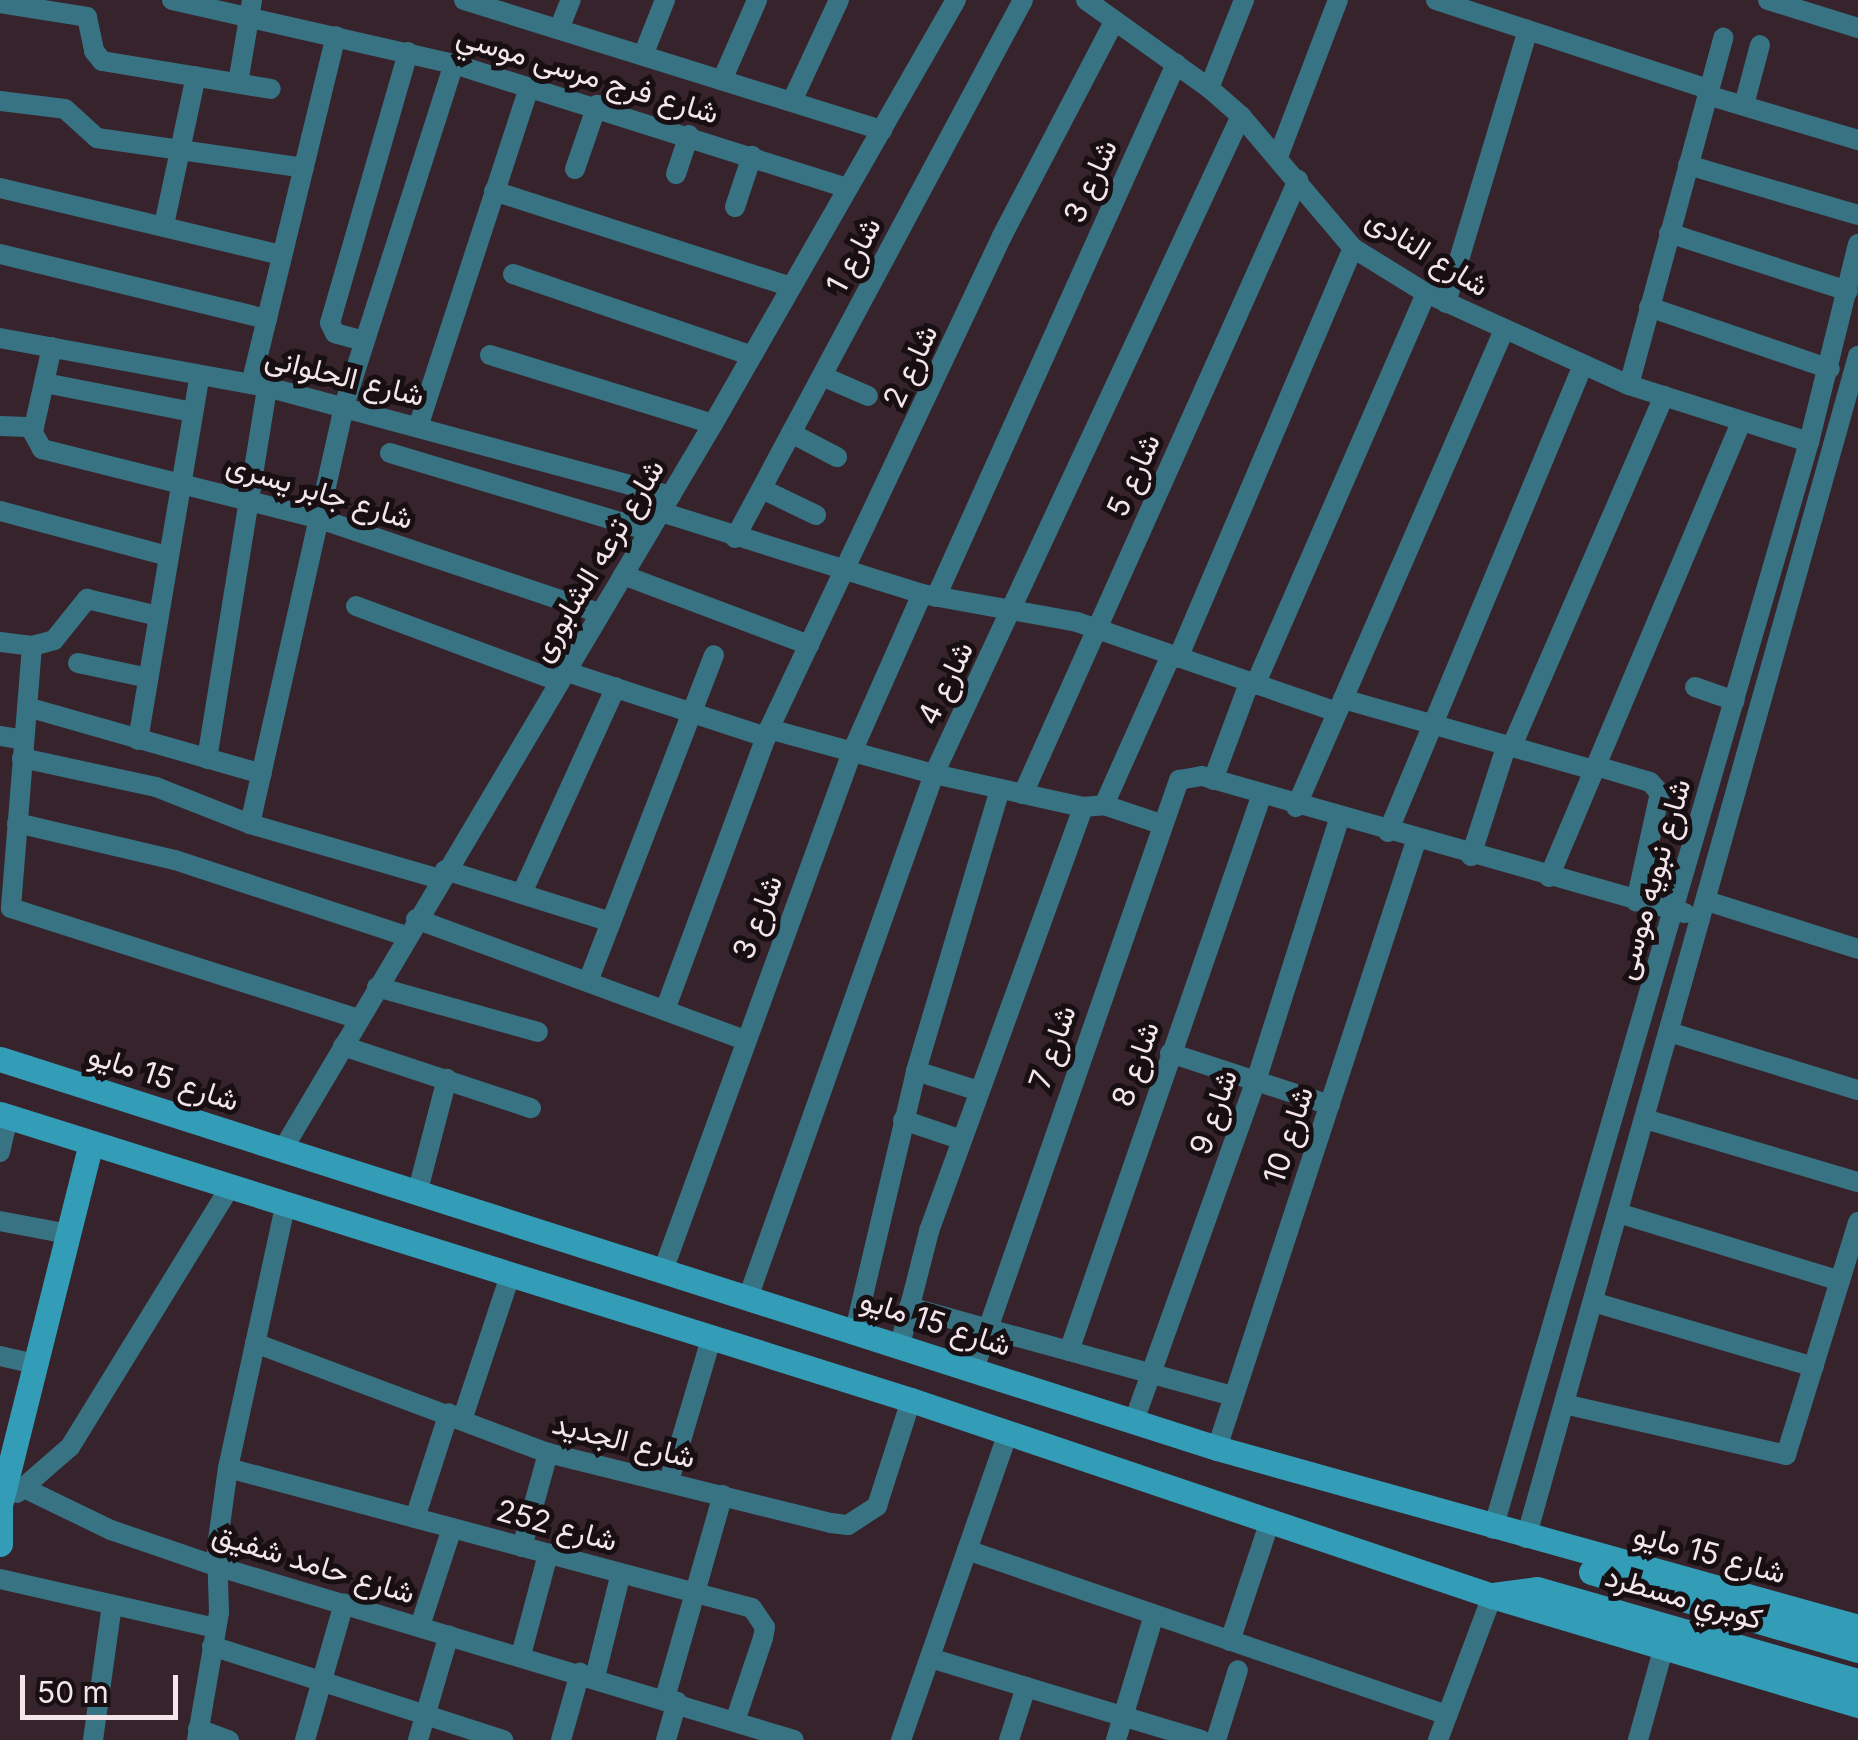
<!DOCTYPE html>
<meta charset="utf-8">
<style>
body{margin:0}
#map{position:relative;width:1858px;height:1740px;overflow:hidden;background:#37232b;font-family:Inter,Vazirmatn,sans-serif}
div>[style]{position:absolute}
.street>*{height:20px;margin:-10px;padding:0 10px;transform-origin:10px;border-radius:10px;background:#387384}
.secondary>*{height:25px;margin:-12.5px;padding:0 12.5px;transform-origin:12.5px;border-radius:12.5px;background:#339db7}
span{translate:-50% -50%;white-space:nowrap;text-align:center;line-height:1.15;-webkit-text-stroke:10px #180f13;paint-order:stroke}
.street-label{font-size:30px;color:#f3e5ea}
.scale{position:absolute;left:20px;top:1675px;width:158px;height:45px;box-sizing:border-box;border:5px solid #f3e5ea;border-top:0;padding-left:12px;font-size:30px;line-height:35px;white-space:nowrap;color:#f3e5ea;-webkit-text-stroke:8px #180f13;paint-order:stroke}
</style>
<div id="map">
<div class="street">
<div style="left:172px;top:0;width:289px;rotate:12.8deg"></div>
<div style="left:454px;top:64px;width:413px;rotate:17.5deg"></div>
<div style="left:464px;top:0;width:438px;rotate:17.3deg"></div>
<div style="left:1086px;top:0;width:151px;rotate:35.6deg"></div>
<div style="left:1209px;top:88px;width:43px;rotate:41.2deg"></div>
<div style="left:1241px;top:116px;width:173px;rotate:49.7deg"></div>
<div style="left:1353px;top:248px;width:86px;rotate:31.7deg"></div>
<div style="left:1426px;top:293px;width:223px;rotate:24.4deg"></div>
<div style="left:1629px;top:385px;width:189px;rotate:17.6deg"></div>
<div style="left:1436px;top:0;width:287px;rotate:18.1deg"></div>
<div style="left:1768px;top:0;width:94px;rotate:17.3deg"></div>
<div style="left:0;top:3px;width:88px;rotate:9.1deg"></div>
<div style="left:87px;top:17px;width:35px;rotate:78deg"></div>
<div style="left:94px;top:51px;width:13px;rotate:51deg"></div>
<div style="left:102px;top:61px;width:171px;rotate:9.4deg"></div>
<div style="left:559px;top:29px;width:31px;rotate:-68deg"></div>
<div style="left:644px;top:53px;width:57px;rotate:-68.4deg"></div>
<div style="left:723px;top:78px;width:85px;rotate:-66.4deg"></div>
<div style="left:238px;top:83px;width:84px;rotate:-80.4deg"></div>
<div style="left:1209px;top:88px;width:95px;rotate:-68.3deg"></div>
<div style="left:1707px;top:95px;width:158px;rotate:16.6deg"></div>
<div style="left:793px;top:99px;width:109px;rotate:-65.1deg"></div>
<div style="left:0;top:101px;width:65px;rotate:7deg"></div>
<div style="left:65px;top:109px;width:43px;rotate:42.2deg"></div>
<div style="left:97px;top:138px;width:209px;rotate:8.2deg"></div>
<div style="left:1744px;top:105px;width:62px;rotate:-75.1deg"></div>
<div style="left:1278px;top:157px;width:168px;rotate:-69.1deg"></div>
<div style="left:1688px;top:165px;width:177px;rotate:16.4deg"></div>
<div style="left:575px;top:169px;width:68px;rotate:-71deg"></div>
<div style="left:676px;top:174px;width:41px;rotate:-71.6deg"></div>
<div style="left:0;top:188px;width:290px;rotate:13.4deg"></div>
<div style="left:494px;top:191px;width:310px;rotate:17.9deg"></div>
<div style="left:735px;top:207px;width:54px;rotate:-71.6deg"></div>
<div style="left:164px;top:225px;width:152px;rotate:-77.9deg"></div>
<div style="left:1669px;top:233px;width:188px;rotate:18deg"></div>
<div style="left:0;top:254px;width:275px;rotate:13.7deg"></div>
<div style="left:513px;top:274px;width:250px;rotate:18.9deg"></div>
<div style="left:1446px;top:303px;width:285px;rotate:-73.3deg"></div>
<div style="left:1649px;top:307px;width:191px;rotate:18.9deg"></div>
<div style="left:0;top:338px;width:271px;rotate:10.4deg"></div>
<div style="left:267px;top:387px;width:418px;rotate:15.1deg"></div>
<div style="left:364px;top:341px;width:30px;rotate:-165deg"></div>
<div style="left:335px;top:333px;width:11px;rotate:-117deg"></div>
<div style="left:330px;top:323px;width:282px;rotate:-73.9deg"></div>
<div style="left:490px;top:355px;width:233px;rotate:17.2deg"></div>
<div style="left:822px;top:376px;width:50px;rotate:23.5deg"></div>
<div style="left:45px;top:383px;width:151px;rotate:11.1deg"></div>
<div style="left:251px;top:384px;width:358px;rotate:-76.3deg"></div>
<div style="left:1629px;top:385px;width:360px;rotate:-74.8deg"></div>
<div style="left:419px;top:424px;width:354px;rotate:-71.9deg"></div>
<div style="left:0;top:426px;width:34px;rotate:2deg"></div>
<div style="left:34px;top:427px;width:82px;rotate:-77.3deg"></div>
<div style="left:31px;top:429px;width:23px;rotate:61deg"></div>
<div style="left:42px;top:449px;width:284px;rotate:14.1deg"></div>
<div style="left:317px;top:518px;width:299px;rotate:18.6deg"></div>
<div style="left:791px;top:433px;width:52px;rotate:27.6deg"></div>
<div style="left:390px;top:453px;width:271px;rotate:16.7deg"></div>
<div style="left:762px;top:489px;width:60px;rotate:25.7deg"></div>
<div style="left:0;top:511px;width:174px;rotate:15deg"></div>
<div style="left:661px;top:512px;width:274px;rotate:17.4deg"></div>
<div style="left:922px;top:594px;width:158px;rotate:10.2deg"></div>
<div style="left:1077px;top:622px;width:275px;rotate:19.1deg"></div>
<div style="left:735px;top:538px;width:610px;rotate:-61.84deg"></div>
<div style="left:623px;top:575px;width:199px;rotate:20.6deg"></div>
<div style="left:936px;top:597px;width:585px;rotate:-65.76deg"></div>
<div style="left:356px;top:606px;width:215px;rotate:20.4deg"></div>
<div style="left:0;top:642px;width:32px;rotate:7deg"></div>
<div style="left:32px;top:646px;width:23px;rotate:-15deg"></div>
<div style="left:54px;top:640px;width:53px;rotate:-51.2deg"></div>
<div style="left:87px;top:599px;width:73px;rotate:13.5deg"></div>
<div style="left:32px;top:646px;width:263px;rotate:94.6deg"></div>
<div style="left:11px;top:908px;width:364px;rotate:17.7deg"></div>
<div style="left:1178px;top:658px;width:446px;rotate:-66.9deg"></div>
<div style="left:78px;top:663px;width:72px;rotate:12.1deg"></div>
<div style="left:564px;top:671px;width:213px;rotate:18.1deg"></div>
<div style="left:1255px;top:685px;width:428px;rotate:-66.4deg"></div>
<div style="left:1695px;top:687px;width:42px;rotate:19.3deg"></div>
<div style="left:1343px;top:699px;width:261px;rotate:15.8deg"></div>
<div style="left:27px;top:707px;width:244px;rotate:15.9deg"></div>
<div style="left:769px;top:729px;width:171px;rotate:15.3deg"></div>
<div style="left:934px;top:774px;width:153px;rotate:12.5deg"></div>
<div style="left:1083px;top:807px;width:21px;rotate:-5deg"></div>
<div style="left:1104px;top:805px;width:60px;rotate:18.4deg"></div>
<div style="left:0;top:736px;width:24px;rotate:9deg"></div>
<div style="left:138px;top:740px;width:370px;rotate:-80.4deg"></div>
<div style="left:1511px;top:748px;width:384px;rotate:-66.5deg"></div>
<div style="left:22px;top:758px;width:137px;rotate:12.2deg"></div>
<div style="left:156px;top:787px;width:101px;rotate:21.5deg"></div>
<div style="left:250px;top:824px;width:197px;rotate:16.2deg"></div>
<div style="left:207px;top:759px;width:377px;rotate:-80.8deg"></div>
<div style="left:1596px;top:766px;width:56px;rotate:16.5deg"></div>
<div style="left:1650px;top:782px;width:15px;rotate:48deg"></div>
<div style="left:1660px;top:793px;width:111px;rotate:102.5deg"></div>
<div style="left:1213px;top:780px;width:103px;rotate:-69.6deg"></div>
<div style="left:1023px;top:794px;width:673px;rotate:-65.87deg"></div>
<div style="left:1104px;top:805px;width:164px;rotate:-65.9deg"></div>
<div style="left:1296px;top:807px;width:518px;rotate:-66.45deg"></div>
<div style="left:17px;top:823px;width:162px;rotate:13.2deg"></div>
<div style="left:175px;top:860px;width:243px;rotate:18.2deg"></div>
<div style="left:250px;top:824px;width:428px;rotate:-77.3deg"></div>
<div style="left:344px;top:406px;width:359px;rotate:-72.2deg"></div>
<div style="left:1388px;top:832px;width:506px;rotate:-67.34deg"></div>
<div style="left:1471px;top:856px;width:114px;rotate:-72.2deg"></div>
<div style="left:445px;top:870px;width:174px;rotate:17.4deg"></div>
<div style="left:1549px;top:877px;width:494px;rotate:-67.1deg"></div>
<div style="left:522px;top:893px;width:226px;rotate:-65.5deg"></div>
<div style="left:1707px;top:901px;width:158px;rotate:17.6deg"></div>
<div style="left:416px;top:919px;width:347px;rotate:20.2deg"></div>
<div style="left:589px;top:979px;width:347px;rotate:-68.9deg"></div>
<div style="left:377px;top:987px;width:167px;rotate:15.6deg"></div>
<div style="left:665px;top:1010px;width:300px;rotate:-69.7deg"></div>
<div style="left:769px;top:729px;width:545px;rotate:-64.7deg"></div>
<div style="left:1002px;top:236px;width:242px;rotate:-62.4deg"></div>
<div style="left:1669px;top:1032px;width:198px;rotate:17.1deg"></div>
<div style="left:343px;top:1046px;width:198px;rotate:18.3deg"></div>
<div style="left:1170px;top:1053px;width:168px;rotate:18deg"></div>
<div style="left:916px;top:1071px;width:66px;rotate:17.6deg"></div>
<div style="left:1645px;top:1119px;width:222px;rotate:16.5deg"></div>
<div style="left:903px;top:1120px;width:62px;rotate:18.7deg"></div>
<div style="left:283px;top:1149px;width:843px;rotate:-59.33deg"></div>
<div style="left:713px;top:424px;width:489px;rotate:-60.2deg"></div>
<div style="left:0;top:1152px;width:37px;rotate:-77deg"></div>
<div style="left:418px;top:1190px;width:115px;rotate:-75.4deg"></div>
<div style="left:1618px;top:1213px;width:232px;rotate:17deg"></div>
<div style="left:0;top:1221px;width:69px;rotate:10.8deg"></div>
<div style="left:664px;top:1268px;width:549px;rotate:-69.98deg"></div>
<div style="left:852px;top:752px;width:173px;rotate:-66.1deg"></div>
<div style="left:749px;top:1295px;width:553px;rotate:-70.45deg"></div>
<div style="left:934px;top:774px;width:726px;rotate:-64.99deg"></div>
<div style="left:1593px;top:1302px;width:230px;rotate:16.4deg"></div>
<div style="left:909px;top:1307px;width:336px;rotate:15.4deg"></div>
<div style="left:855px;top:1330px;width:266px;rotate:-76.7deg"></div>
<div style="left:916px;top:1071px;width:294px;rotate:-73.4deg"></div>
<div style="left:255px;top:1343px;width:313px;rotate:20.6deg"></div>
<div style="left:548px;top:1453px;width:292px;rotate:13.9deg"></div>
<div style="left:831px;top:1523px;width:17px;rotate:7deg"></div>
<div style="left:848px;top:1525px;width:35px;rotate:-33deg"></div>
<div style="left:877px;top:1506px;width:111px;rotate:-72.2deg"></div>
<div style="left:900px;top:1345px;width:118px;rotate:-75.7deg"></div>
<div style="left:929px;top:1231px;width:451px;rotate:-70deg"></div>
<div style="left:1069px;top:1351px;width:586px;rotate:-70.89deg"></div>
<div style="left:0;top:1356px;width:37px;rotate:13deg"></div>
<div style="left:974px;top:1369px;width:624px;rotate:-70.81deg"></div>
<div style="left:1179px;top:780px;width:23px;rotate:-10deg"></div>
<div style="left:1202px;top:776px;width:502px;rotate:15.84deg"></div>
<div style="left:1564px;top:1404px;width:228px;rotate:12.9deg"></div>
<div style="left:1786px;top:1455px;width:244px;rotate:-72.8deg"></div>
<div style="left:462px;top:1420px;width:152px;rotate:-71.6deg"></div>
<div style="left:1134px;top:1421px;width:361px;rotate:-70.3deg"></div>
<div style="left:1256px;top:1081px;width:275px;rotate:-72.4deg"></div>
<div style="left:1217px;top:1448px;width:639px;rotate:-71.85deg"></div>
<div style="left:228px;top:1468px;width:542px;rotate:14.96deg"></div>
<div style="left:752px;top:1608px;width:23px;rotate:56deg"></div>
<div style="left:765px;top:1627px;width:11px;rotate:100deg"></div>
<div style="left:763px;top:1638px;width:88px;rotate:108.6deg"></div>
<div style="left:669px;top:1481px;width:148px;rotate:-73.5deg"></div>
<div style="left:24px;top:1488px;width:97px;rotate:25.8deg"></div>
<div style="left:111px;top:1530px;width:114px;rotate:18.9deg"></div>
<div style="left:219px;top:1567px;width:600px;rotate:16.74deg"></div>
<div style="left:17px;top:1493px;width:70px;rotate:-41deg"></div>
<div style="left:70px;top:1447px;width:303px;rotate:-58.4deg"></div>
<div style="left:415px;top:1518px;width:110px;rotate:-72.1deg"></div>
<div style="left:1493px;top:1529px;width:1132px;rotate:-73.79deg"></div>
<div style="left:1809px;top:442px;width:204px;rotate:-76.1deg"></div>
<div style="left:1526px;top:1538px;width:1228px;rotate:-74.31deg"></div>
<div style="left:522px;top:1547px;width:98px;rotate:-74.5deg"></div>
<div style="left:967px;top:1550px;width:508px;rotate:18.97deg"></div>
<div style="left:0;top:1579px;width:221px;rotate:12.8deg"></div>
<div style="left:420px;top:1626px;width:103px;rotate:-71.9deg"></div>
<div style="left:1230px;top:1641px;width:126px;rotate:-71.6deg"></div>
<div style="left:212px;top:1646px;width:306px;rotate:17.9deg"></div>
<div style="left:521px;top:1655px;width:105px;rotate:-75deg"></div>
<div style="left:930px;top:1658px;width:283px;rotate:16.8deg"></div>
<div style="left:595px;top:1677px;width:107px;rotate:-76deg"></div>
<div style="left:665px;top:1698px;width:211px;rotate:-74.1deg"></div>
<div style="left:198px;top:1729px;width:33px;rotate:20deg"></div>
<div style="left:93px;top:1740px;width:136px;rotate:-82deg"></div>
<div style="left:197px;top:1740px;width:130px;rotate:-80.2deg"></div>
<div style="left:219px;top:1612px;width:65px;rotate:-91.8deg"></div>
<div style="left:217px;top:1547px;width:80px;rotate:-82.1deg"></div>
<div style="left:228px;top:1468px;width:267px;rotate:-77.7deg"></div>
<div style="left:305px;top:1740px;width:142px;rotate:-74.1deg"></div>
<div style="left:418px;top:1740px;width:109px;rotate:-73.6deg"></div>
<div style="left:561px;top:1740px;width:70px;rotate:-74.2deg"></div>
<div style="left:666px;top:1740px;width:40px;rotate:-74deg"></div>
<div style="left:901px;top:1740px;width:325px;rotate:-70.8deg"></div>
<div style="left:1009px;top:1740px;width:56px;rotate:-72.2deg"></div>
<div style="left:1116px;top:1740px;width:131px;rotate:-73.1deg"></div>
<div style="left:1216px;top:1740px;width:73px;rotate:-72.6deg"></div>
<div style="left:1438px;top:1740px;width:154px;rotate:-69.4deg"></div>
<div style="left:1638px;top:1740px;width:98px;rotate:-74.5deg"></div>
</div>
<div class="secondary">
<div style="left:0;top:1059px;width:1278px;rotate:17.73deg"></div>
<div style="left:1217px;top:1448px;width:666px;rotate:15.6deg"></div>
<div style="left:0;top:1114px;width:955px;rotate:17.43deg"></div>
<div style="left:911px;top:1400px;width:613px;rotate:18.64deg"></div>
<div style="left:1492px;top:1596px;width:382px;rotate:16.6deg"></div>
<div style="left:0;top:1544px;width:39px;rotate:-90deg"></div>
<div style="left:0;top:1505px;width:372px;rotate:-75.9deg"></div>
<div style="left:1591px;top:1572px;width:278px;rotate:16.3deg"></div>
<div style="left:1493px;top:1595px;width:44px;rotate:-7.8deg"></div>
<div style="left:1537px;top:1589px;width:334px;rotate:16deg"></div>
</div>
<div class="street-label">
<span style="left:588px;top:74px;rotate:17deg">شارع فرج مرسى موسي</span>
<span style="left:1090px;top:181px;rotate:-66deg">شارع 3</span>
<span style="left:1428px;top:252px;rotate:32deg">شارع النادى</span>
<span style="left:853px;top:255px;rotate:-62deg">شارع 1</span>
<span style="left:910px;top:366px;rotate:-65deg">شارع 2</span>
<span style="left:345px;top:376px;rotate:14deg">شارع الحلوانى</span>
<span style="left:1133px;top:475px;rotate:-66deg">شارع 5</span>
<span style="left:320px;top:491px;rotate:17deg">شارع جابر يسرى</span>
<span style="left:597px;top:560px;rotate:-59deg">شارع ترعه الشابورى</span>
<span style="left:945px;top:683px;rotate:-64deg">شارع 4</span>
<span style="left:1652px;top:879px;rotate:-74deg">شارع نبويه موسى</span>
<span style="left:757px;top:917px;rotate:-69deg">شارع 3</span>
<span style="left:1052px;top:1047px;rotate:-71deg">شارع 7</span>
<span style="left:1135px;top:1064px;rotate:-71deg">شارع 8</span>
<span style="left:164px;top:1077px;rotate:18deg">شارع 15 مايو</span>
<span style="left:1213px;top:1112px;rotate:-71deg">شارع 9</span>
<span style="left:1288px;top:1135px;rotate:-72deg">شارع 10</span>
<span style="left:936px;top:1322px;rotate:18deg">شارع 15 مايو</span>
<span style="left:624px;top:1440px;rotate:14deg">شارع الجديد</span>
<span style="left:557px;top:1525px;rotate:15deg">شارع 252</span>
<span style="left:1710px;top:1553px;rotate:15deg">شارع 15 مايو</span>
<span style="left:314px;top:1563px;rotate:17deg">شارع حامد شفيق</span>
<span style="left:1684px;top:1597px;rotate:16deg">كوبري مسطرد</span>
</div>
<div class="scale">50 m</div>
</div>
